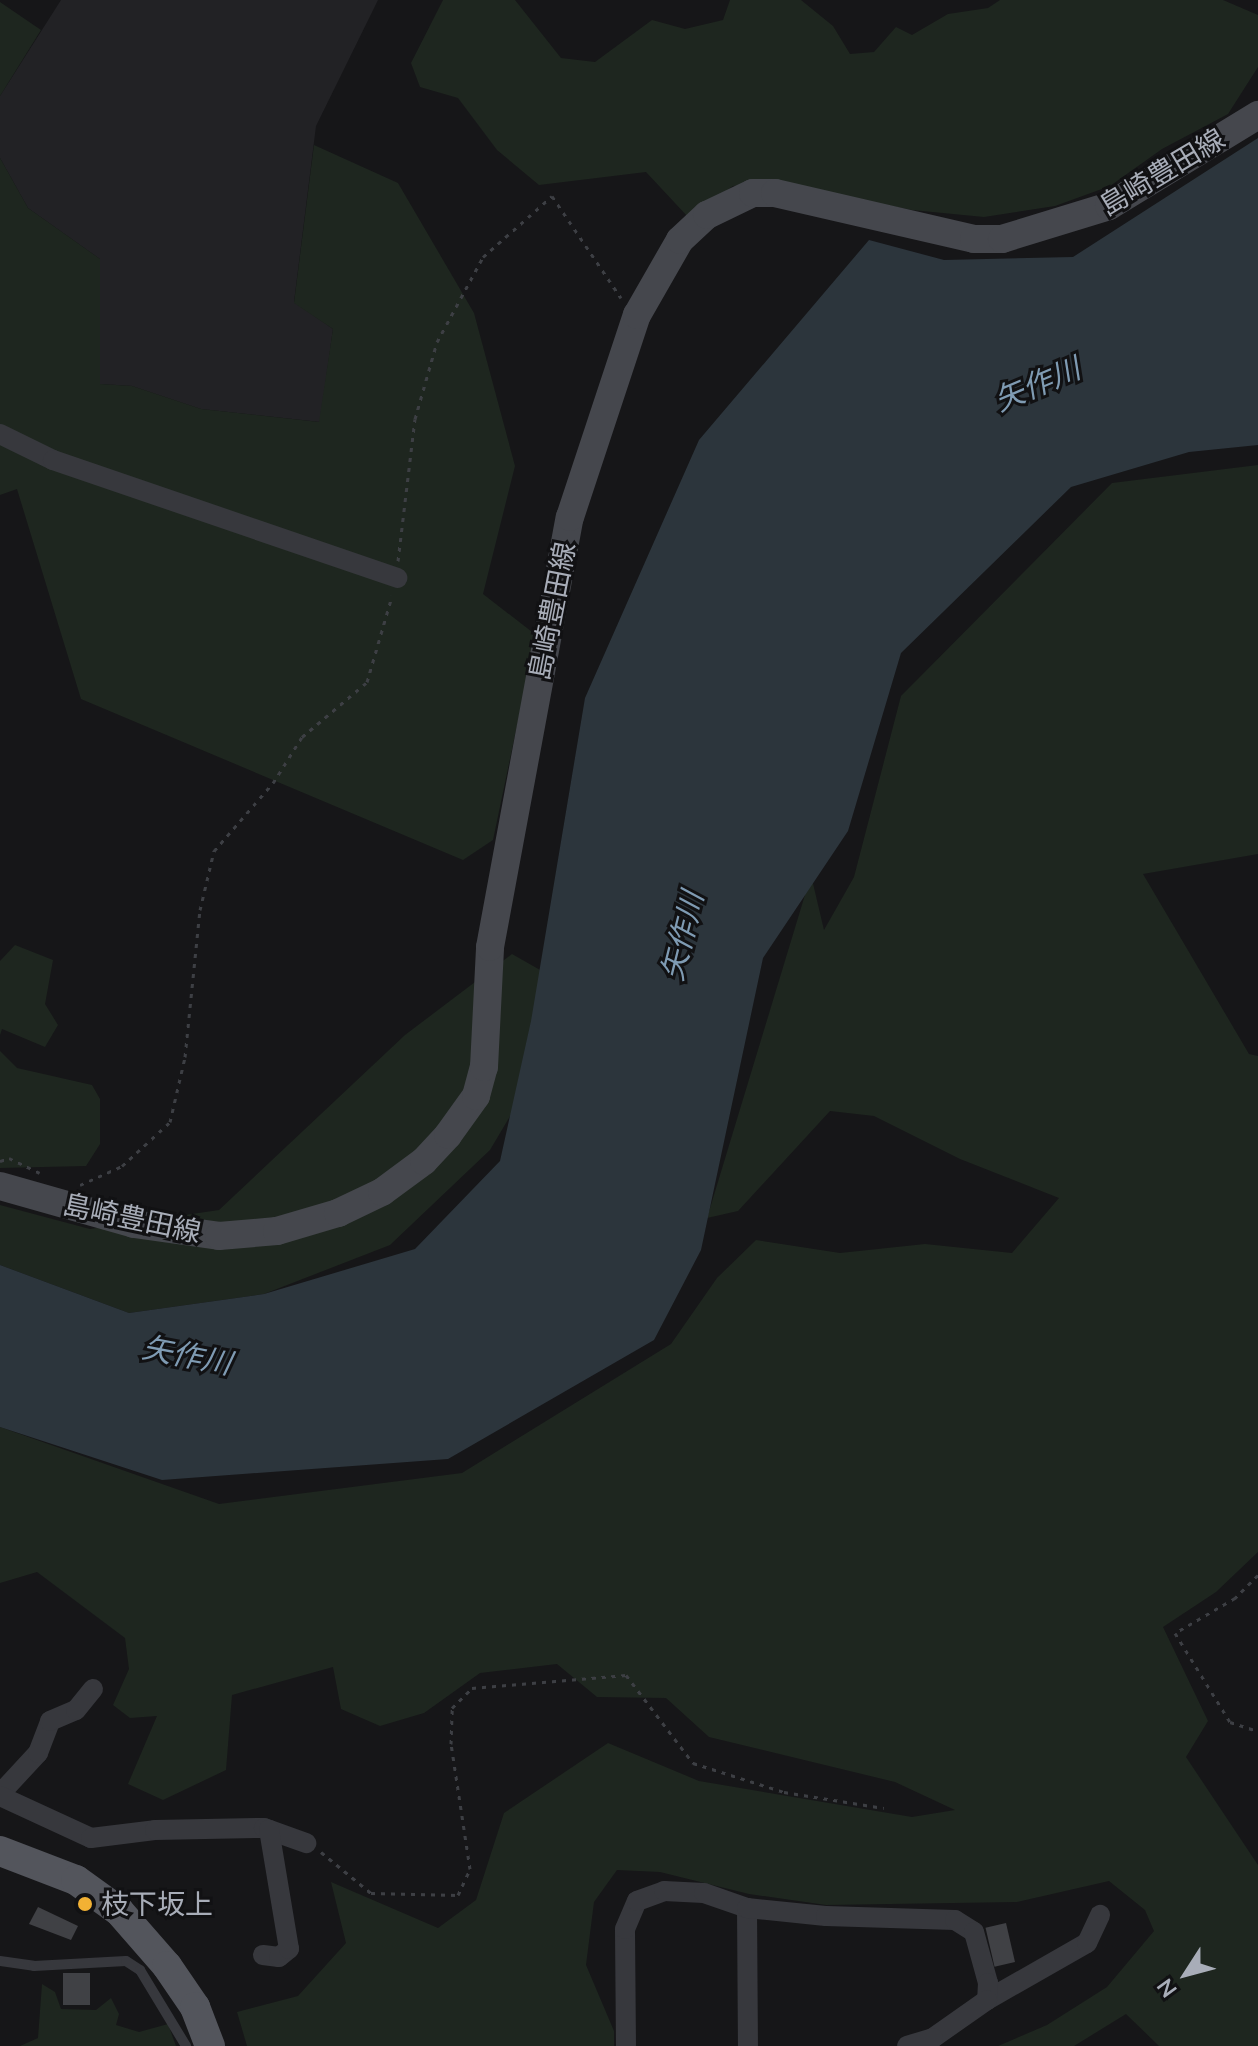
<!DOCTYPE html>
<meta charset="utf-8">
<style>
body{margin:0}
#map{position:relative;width:1258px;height:2046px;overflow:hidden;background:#161618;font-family:Mulish,"Noto Sans JP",sans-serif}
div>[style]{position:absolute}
.built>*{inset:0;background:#222225}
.green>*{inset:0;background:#1e261f}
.water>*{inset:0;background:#2c353c}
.building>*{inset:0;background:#404145;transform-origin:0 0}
.path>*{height:3px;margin-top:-1.5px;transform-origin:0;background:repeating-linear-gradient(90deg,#3d3f44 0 4px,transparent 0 10px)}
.service>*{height:10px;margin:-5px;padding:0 5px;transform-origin:5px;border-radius:5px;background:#37383d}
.minor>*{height:20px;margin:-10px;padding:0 10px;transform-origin:10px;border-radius:10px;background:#37383d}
.secondary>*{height:28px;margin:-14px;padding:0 14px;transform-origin:14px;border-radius:14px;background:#45474d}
.primary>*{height:30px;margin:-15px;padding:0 15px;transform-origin:15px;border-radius:15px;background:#53555c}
.dots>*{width:22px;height:22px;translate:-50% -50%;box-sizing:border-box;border:4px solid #111113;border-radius:50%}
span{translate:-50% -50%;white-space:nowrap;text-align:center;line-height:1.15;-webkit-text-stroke:6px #111113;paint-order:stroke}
.street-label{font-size:28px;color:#a8adb8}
.poi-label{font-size:28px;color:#a8adb8}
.left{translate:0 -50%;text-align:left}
.water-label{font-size:30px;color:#7f9bb3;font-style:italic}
.north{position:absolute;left:1146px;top:1934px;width:80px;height:80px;-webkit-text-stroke:6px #111113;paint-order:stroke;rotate:234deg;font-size:22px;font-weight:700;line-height:32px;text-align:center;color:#a8adb8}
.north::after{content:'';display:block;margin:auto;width:28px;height:36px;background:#a8adb8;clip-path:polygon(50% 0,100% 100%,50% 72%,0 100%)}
</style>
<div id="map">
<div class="built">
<div style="clip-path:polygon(61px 0,378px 0,316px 126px,294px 302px,333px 329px,320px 422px,201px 409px,132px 386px,100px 384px,100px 259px,28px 208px,0 158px,0 96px)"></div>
</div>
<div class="green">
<div style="clip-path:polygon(443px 0,515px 0,561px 58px,595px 62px,652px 20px,685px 29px,723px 20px,730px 0,801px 0,833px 26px,850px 54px,874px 52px,896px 27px,912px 35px,948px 14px,988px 8px,1000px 0,1223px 0,1258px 15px,1258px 67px,1228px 114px,1162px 149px,1110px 186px,1055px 206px,984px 217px,912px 210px,777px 183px,733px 186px,688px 217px,646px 172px,539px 185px,497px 150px,458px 98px,420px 87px,411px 63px)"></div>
<div style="clip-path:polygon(0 2px,41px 30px,0 96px)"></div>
<div style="clip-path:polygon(314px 145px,398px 183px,474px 313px,515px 466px,483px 594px,536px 635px,493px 840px,463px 860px,81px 699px,17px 489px,0 495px,0 158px,28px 208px,100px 259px,100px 384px,132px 386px,201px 409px,319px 422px,333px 329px,294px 303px)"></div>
<div style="clip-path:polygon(1258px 465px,1258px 854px,1143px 874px,1249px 1054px,1258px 1056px,1258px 1552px,1216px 1592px,1163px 1627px,1208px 1721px,1186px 1757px,1258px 1865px,1258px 2046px,1159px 2046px,1126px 2014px,1074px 2046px,998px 2046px,1047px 2025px,1107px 1987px,1154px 1931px,1145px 1910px,1109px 1881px,1017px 1902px,826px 1905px,749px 1894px,660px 1872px,617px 1870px,594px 1902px,586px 1965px,614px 2031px,614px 2046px,247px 2046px,237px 2012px,298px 1996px,346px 1943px,331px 1882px,438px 1928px,476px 1900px,504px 1813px,608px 1743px,699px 1781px,912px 1817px,955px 1810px,895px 1782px,709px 1737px,666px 1698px,597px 1697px,557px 1664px,480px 1673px,424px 1713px,380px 1726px,341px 1709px,333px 1667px,232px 1695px,226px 1770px,163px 1800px,128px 1784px,157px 1716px,130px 1718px,113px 1705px,129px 1669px,125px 1638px,37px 1572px,0 1583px,0 1427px,219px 1504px,462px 1473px,671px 1344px,717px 1278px,756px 1240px,840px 1253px,925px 1244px,1012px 1253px,1059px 1198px,960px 1159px,874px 1116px,830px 1111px,738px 1211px,707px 1218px,811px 875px,824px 930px,854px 877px,901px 696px,1112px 483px)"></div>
<div style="clip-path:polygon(15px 945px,53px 960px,45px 1004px,58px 1025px,45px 1047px,2px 1029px,0 1035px,0 961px)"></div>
<div style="clip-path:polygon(512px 954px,570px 987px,555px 1040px,490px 1150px,390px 1245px,264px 1294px,129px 1313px,0 1265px,0 1205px,90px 1229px,219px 1210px,405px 1035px)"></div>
<div style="clip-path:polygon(0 1051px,17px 1068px,92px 1085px,100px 1099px,100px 1144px,86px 1166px,0 1168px)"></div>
<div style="clip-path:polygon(42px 1984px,55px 1992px,61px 2009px,96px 2010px,111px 1998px,119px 2014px,116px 2025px,139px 2032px,168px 2024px,176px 2046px,20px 2046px,38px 2038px)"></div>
</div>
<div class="water">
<div style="clip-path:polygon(1258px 138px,1258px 445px,1189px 452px,1071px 487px,901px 653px,848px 831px,763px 958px,701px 1250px,654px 1340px,448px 1459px,162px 1480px,0 1427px,0 1265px,129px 1313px,264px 1294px,415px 1249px,500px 1161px,531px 1021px,585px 698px,699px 440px,869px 240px,944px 260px,1073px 257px)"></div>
</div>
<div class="building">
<div style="clip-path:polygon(38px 1907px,78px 1926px,71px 1940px,29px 1924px)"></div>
<div style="left:1006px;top:1923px;width:40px;height:21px;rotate:77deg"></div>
<div style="left:63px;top:1973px;width:27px;height:32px"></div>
</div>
<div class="path">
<div style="left:398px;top:561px;width:143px;rotate:-83.2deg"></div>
<div style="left:415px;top:419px;width:80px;rotate:-74.1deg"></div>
<div style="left:437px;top:342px;width:97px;rotate:-61.6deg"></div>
<div style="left:483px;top:257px;width:92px;rotate:-41.5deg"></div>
<div style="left:552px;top:196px;width:123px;rotate:55.9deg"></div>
<div style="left:0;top:1161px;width:9px;rotate:-18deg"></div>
<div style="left:9px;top:1158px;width:34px;rotate:26deg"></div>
<div style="left:80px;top:1185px;width:46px;rotate:-24.3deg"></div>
<div style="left:122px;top:1166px;width:65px;rotate:-42.5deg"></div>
<div style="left:170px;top:1122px;width:67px;rotate:-77deg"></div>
<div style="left:185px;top:1057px;width:148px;rotate:-84.2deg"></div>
<div style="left:200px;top:910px;width:61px;rotate:-76.7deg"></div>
<div style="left:214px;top:851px;width:90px;rotate:-49.1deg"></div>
<div style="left:273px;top:783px;width:54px;rotate:-57.8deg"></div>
<div style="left:302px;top:737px;width:85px;rotate:-40.2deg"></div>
<div style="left:367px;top:682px;width:90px;rotate:-73.8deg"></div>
<div style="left:1258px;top:1575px;width:33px;rotate:135deg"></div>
<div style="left:1235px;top:1598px;width:69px;rotate:149.7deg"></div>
<div style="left:1175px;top:1633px;width:105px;rotate:58.3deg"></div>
<div style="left:1230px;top:1722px;width:29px;rotate:18deg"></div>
<div style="left:321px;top:1852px;width:65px;rotate:39.4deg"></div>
<div style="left:371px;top:1893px;width:87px;rotate:1.3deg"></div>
<div style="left:458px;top:1895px;width:29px;rotate:-65deg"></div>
<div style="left:470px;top:1869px;width:126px;rotate:-98.6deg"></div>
<div style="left:451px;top:1744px;width:36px;rotate:-88deg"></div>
<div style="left:452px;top:1708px;width:28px;rotate:-45deg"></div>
<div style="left:472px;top:1688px;width:155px;rotate:-4.8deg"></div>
<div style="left:626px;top:1675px;width:111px;rotate:52.7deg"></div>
<div style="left:693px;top:1763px;width:96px;rotate:17.7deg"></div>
<div style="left:784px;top:1792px;width:101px;rotate:9.1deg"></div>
</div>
<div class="service">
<div style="left:0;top:1961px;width:34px;rotate:8deg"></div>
<div style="left:34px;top:1966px;width:92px;rotate:-3.1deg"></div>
<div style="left:126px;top:1961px;width:17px;rotate:33deg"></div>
<div style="left:140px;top:1970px;width:89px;rotate:58.8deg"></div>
</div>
<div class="minor">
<div style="left:0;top:434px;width:59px;rotate:26.1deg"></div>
<div style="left:53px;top:460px;width:364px;rotate:18.9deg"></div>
<div style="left:0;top:1794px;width:56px;rotate:-47.2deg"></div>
<div style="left:38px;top:1753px;width:34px;rotate:-69deg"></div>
<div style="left:50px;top:1721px;width:28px;rotate:-23deg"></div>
<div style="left:76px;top:1710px;width:27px;rotate:-51deg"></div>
<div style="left:0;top:1796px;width:100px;rotate:24.8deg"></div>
<div style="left:91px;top:1838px;width:64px;rotate:-7.1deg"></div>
<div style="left:155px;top:1830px;width:109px;rotate:-1.1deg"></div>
<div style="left:264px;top:1828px;width:45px;rotate:19.7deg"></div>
<div style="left:747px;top:1908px;width:138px;rotate:89.6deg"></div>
<div style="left:263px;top:1955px;width:16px;rotate:7deg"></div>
<div style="left:279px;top:1957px;width:13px;rotate:-39deg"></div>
<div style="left:289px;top:1949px;width:121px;rotate:-99.5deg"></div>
<div style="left:987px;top:2000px;width:115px;rotate:-29.7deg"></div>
<div style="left:1087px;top:1943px;width:31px;rotate:-65deg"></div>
<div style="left:626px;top:2046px;width:117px;rotate:-90.5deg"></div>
<div style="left:625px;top:1929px;width:30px;rotate:-67deg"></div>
<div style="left:637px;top:1901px;width:29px;rotate:-20deg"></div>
<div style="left:664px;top:1891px;width:40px;rotate:2.9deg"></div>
<div style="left:704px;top:1893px;width:46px;rotate:19.2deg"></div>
<div style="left:747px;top:1908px;width:79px;rotate:5.8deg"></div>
<div style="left:826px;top:1916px;width:129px;rotate:1.8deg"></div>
<div style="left:955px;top:1920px;width:22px;rotate:32deg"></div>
<div style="left:974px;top:1932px;width:53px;rotate:74.6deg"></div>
<div style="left:988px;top:1983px;width:17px;rotate:93deg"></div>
<div style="left:987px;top:2000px;width:66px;rotate:144.9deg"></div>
<div style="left:933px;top:2038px;width:27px;rotate:163deg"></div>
</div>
<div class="secondary">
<div style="left:0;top:1186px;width:139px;rotate:15.8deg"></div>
<div style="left:134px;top:1224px;width:86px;rotate:8deg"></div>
<div style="left:219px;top:1236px;width:58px;rotate:-4.9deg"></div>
<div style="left:277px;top:1231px;width:64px;rotate:-16.4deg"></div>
<div style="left:338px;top:1213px;width:49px;rotate:-25.5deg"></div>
<div style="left:382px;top:1192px;width:52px;rotate:-36.4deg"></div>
<div style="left:424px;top:1161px;width:35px;rotate:-47deg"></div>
<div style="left:448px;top:1135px;width:48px;rotate:-54.3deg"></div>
<div style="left:476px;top:1096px;width:30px;rotate:-75deg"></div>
<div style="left:484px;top:1067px;width:120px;rotate:-87.1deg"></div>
<div style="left:490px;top:947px;width:437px;rotate:-79.5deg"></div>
<div style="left:570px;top:517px;width:213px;rotate:-71.7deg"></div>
<div style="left:637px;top:315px;width:86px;rotate:-60.2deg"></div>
<div style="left:680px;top:240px;width:37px;rotate:-43deg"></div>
<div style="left:707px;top:215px;width:51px;rotate:-25.6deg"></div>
<div style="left:753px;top:193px;width:22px"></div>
<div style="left:775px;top:193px;width:204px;rotate:13deg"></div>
<div style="left:974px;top:239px;width:28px"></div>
<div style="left:1002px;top:239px;width:112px;rotate:-17.1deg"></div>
<div style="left:1109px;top:206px;width:175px;rotate:-31.4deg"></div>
</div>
<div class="primary">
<div style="left:0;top:1851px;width:81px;rotate:20.9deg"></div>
<div style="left:76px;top:1880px;width:53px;rotate:35.8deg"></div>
<div style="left:119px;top:1911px;width:73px;rotate:48.9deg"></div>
<div style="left:167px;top:1966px;width:50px;rotate:55.7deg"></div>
<div style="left:195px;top:2007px;width:42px;rotate:69deg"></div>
</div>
<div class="dots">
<div style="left:85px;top:1904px;background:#f2b134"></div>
</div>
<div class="street-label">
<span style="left:1162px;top:172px;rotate:-31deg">島崎豊田線</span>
<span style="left:552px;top:611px;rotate:-79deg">島崎豊田線</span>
<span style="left:132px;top:1218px;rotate:12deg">島崎豊田線</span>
</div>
<div class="poi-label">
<span class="left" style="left:101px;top:1904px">枝下坂上</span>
</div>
<div class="water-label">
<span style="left:1037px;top:384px;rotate:-23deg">矢作川</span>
<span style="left:682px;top:936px;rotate:-76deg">矢作川</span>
<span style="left:187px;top:1355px;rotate:11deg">矢作川</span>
</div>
<div class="north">N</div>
</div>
